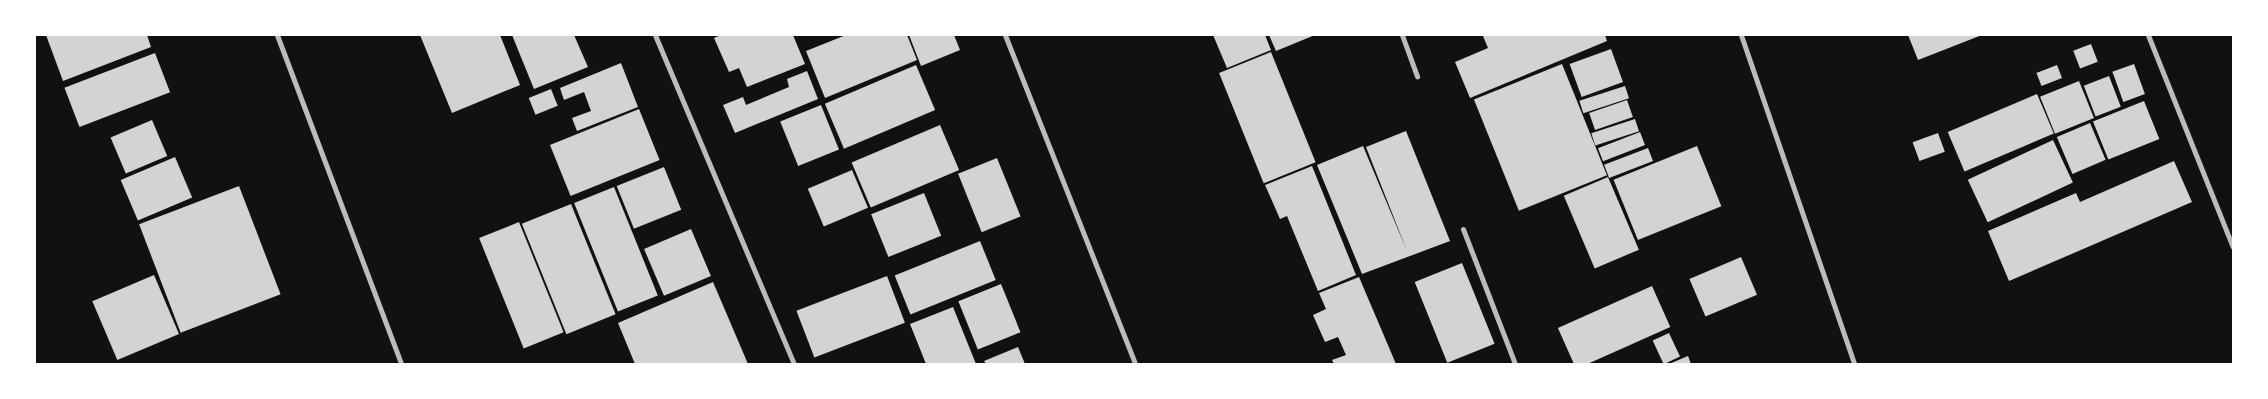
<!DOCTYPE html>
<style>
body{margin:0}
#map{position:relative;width:2268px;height:399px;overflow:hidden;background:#111;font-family:"PT Sans",sans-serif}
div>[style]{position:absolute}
.building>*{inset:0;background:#d3d3d3;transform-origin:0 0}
.minor>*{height:5px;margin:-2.5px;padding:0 2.5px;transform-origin:2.5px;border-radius:2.5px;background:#bcbcbc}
span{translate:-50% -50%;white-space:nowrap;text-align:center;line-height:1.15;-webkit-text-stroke:5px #fff;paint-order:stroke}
.frame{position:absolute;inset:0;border:36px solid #fff;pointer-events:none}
</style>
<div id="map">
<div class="building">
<div style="clip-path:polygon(46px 35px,147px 35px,151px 47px,63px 81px)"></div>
<div style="clip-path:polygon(420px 35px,500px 35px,520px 85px,452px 113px)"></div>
<div style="clip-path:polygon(512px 35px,574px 35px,588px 67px,534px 89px)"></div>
<div style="clip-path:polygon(721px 35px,793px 35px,805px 64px,747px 87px,739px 68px,729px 72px,714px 38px)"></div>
<div style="clip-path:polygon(846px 35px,907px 35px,917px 60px,825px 98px,806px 51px)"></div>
<div style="clip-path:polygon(909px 35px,954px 35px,960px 50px,921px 66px)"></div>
<div style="clip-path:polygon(1213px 35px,1265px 35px,1271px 50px,1227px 68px)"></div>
<div style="clip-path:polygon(1269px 35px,1315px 35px,1276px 51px)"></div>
<div style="clip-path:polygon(1486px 35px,1605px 35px,1607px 41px,1470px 98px,1455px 62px,1488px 48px,1483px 36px)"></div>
<div style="clip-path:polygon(1908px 35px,1982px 35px,1918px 60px)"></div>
<div style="left:2091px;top:44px;width:19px;height:19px;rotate:69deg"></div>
<div style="left:1611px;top:49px;width:35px;height:44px;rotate:70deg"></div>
<div style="left:1271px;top:52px;width:119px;height:56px;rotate:68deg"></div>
<div style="left:155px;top:53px;width:42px;height:97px;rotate:69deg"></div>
<div style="clip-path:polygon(621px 63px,638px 107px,577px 131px,572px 118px,591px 111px,584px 92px,564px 100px,560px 88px)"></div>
<div style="left:1562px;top:64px;width:120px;height:95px;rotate:68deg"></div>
<div style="left:2134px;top:64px;width:32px;height:23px;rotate:70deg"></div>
<div style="left:916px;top:65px;width:49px;height:99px;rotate:67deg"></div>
<div style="left:2057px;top:65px;width:14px;height:22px;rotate:69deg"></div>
<div style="clip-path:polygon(807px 71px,818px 99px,735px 133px,723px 105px,743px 97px,746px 105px,789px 87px,787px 79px)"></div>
<div style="left:2109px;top:76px;width:33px;height:27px;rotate:69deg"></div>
<div style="left:2079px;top:81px;width:40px;height:42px;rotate:68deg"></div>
<div style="left:1625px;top:86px;width:13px;height:48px;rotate:72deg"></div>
<div style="left:551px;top:89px;width:18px;height:24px;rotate:68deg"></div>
<div style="left:2037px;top:94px;width:43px;height:97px;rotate:67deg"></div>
<div style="left:1627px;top:100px;width:18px;height:40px;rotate:71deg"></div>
<div style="left:2144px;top:101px;width:41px;height:55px;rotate:68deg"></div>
<div style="left:821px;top:105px;width:48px;height:44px;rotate:68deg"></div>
<div style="left:639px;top:109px;width:55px;height:96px;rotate:68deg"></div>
<div style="left:1635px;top:119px;width:13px;height:46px;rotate:72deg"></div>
<div style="left:152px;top:120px;width:39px;height:45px;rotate:67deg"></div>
<div style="left:2090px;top:123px;width:40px;height:36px;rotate:67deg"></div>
<div style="left:940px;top:125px;width:49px;height:96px;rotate:67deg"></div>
<div style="clip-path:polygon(1406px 131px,1450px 241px,1362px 274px,1317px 165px,1363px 146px,1407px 251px,1366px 147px)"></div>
<div style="left:1640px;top:132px;width:14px;height:45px;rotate:69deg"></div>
<div style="left:1938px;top:133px;width:20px;height:27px;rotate:70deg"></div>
<div style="left:2053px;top:140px;width:47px;height:94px;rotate:65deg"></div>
<div style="left:1697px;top:146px;width:65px;height:90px;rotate:68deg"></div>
<div style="left:1648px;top:148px;width:14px;height:47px;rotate:69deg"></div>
<div style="left:175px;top:157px;width:44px;height:59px;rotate:67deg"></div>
<div style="left:997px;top:158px;width:63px;height:42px;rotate:68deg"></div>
<div style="clip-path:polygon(2174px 161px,2192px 202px,2009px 281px,1988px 231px,2076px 193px,2080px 202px)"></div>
<div style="clip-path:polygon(1312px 166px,1356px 275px,1318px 291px,1287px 216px,1280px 219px,1265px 185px)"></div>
<div style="left:664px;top:167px;width:46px;height:51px;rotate:68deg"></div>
<div style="left:852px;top:170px;width:41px;height:48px;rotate:67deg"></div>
<div style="left:1608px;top:177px;width:79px;height:48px;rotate:67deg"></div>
<div style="left:239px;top:186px;width:116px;height:107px;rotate:69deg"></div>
<div style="left:614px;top:187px;width:117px;height:43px;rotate:68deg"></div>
<div style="left:924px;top:193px;width:46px;height:57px;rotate:68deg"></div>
<div style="left:571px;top:204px;width:119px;height:53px;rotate:68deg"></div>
<div style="left:519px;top:222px;width:119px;height:43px;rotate:68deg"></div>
<div style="left:691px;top:229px;width:51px;height:51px;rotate:67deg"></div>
<div style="left:980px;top:241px;width:42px;height:92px;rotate:68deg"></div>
<div style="left:1741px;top:257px;width:41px;height:56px;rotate:67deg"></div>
<div style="left:1462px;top:263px;width:87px;height:51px;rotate:68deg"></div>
<div style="left:154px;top:275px;width:64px;height:67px;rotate:67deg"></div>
<div style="left:887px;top:276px;width:50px;height:97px;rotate:69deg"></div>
<div style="clip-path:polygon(1359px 277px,1396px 364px,1334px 364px,1332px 360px,1346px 355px,1338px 337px,1325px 342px,1313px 315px,1326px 309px,1319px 293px)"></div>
<div style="clip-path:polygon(713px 282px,748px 364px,635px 364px,618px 323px)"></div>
<div style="left:1001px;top:284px;width:52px;height:46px;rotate:68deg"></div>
<div style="left:1652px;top:286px;width:45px;height:103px;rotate:66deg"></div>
<div style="clip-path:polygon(953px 307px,976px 364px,926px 364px,910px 324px)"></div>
<div style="left:1669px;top:333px;width:26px;height:18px;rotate:65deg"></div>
<div style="clip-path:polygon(1018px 347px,1025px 364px,986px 364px,984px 361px)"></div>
<div style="clip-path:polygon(1688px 356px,1691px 364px,1669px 364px)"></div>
</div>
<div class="minor">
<div style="left:277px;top:35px;width:352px;rotate:69.3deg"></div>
<div style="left:655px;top:35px;width:357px;rotate:67.1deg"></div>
<div style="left:1005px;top:35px;width:354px;rotate:68.4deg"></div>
<div style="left:1402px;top:35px;width:44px;rotate:69.9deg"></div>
<div style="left:1741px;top:35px;width:348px;rotate:71deg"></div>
<div style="left:2148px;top:35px;width:228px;rotate:68.2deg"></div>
<div style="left:1463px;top:229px;width:145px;rotate:68.9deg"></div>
</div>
<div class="frame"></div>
</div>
